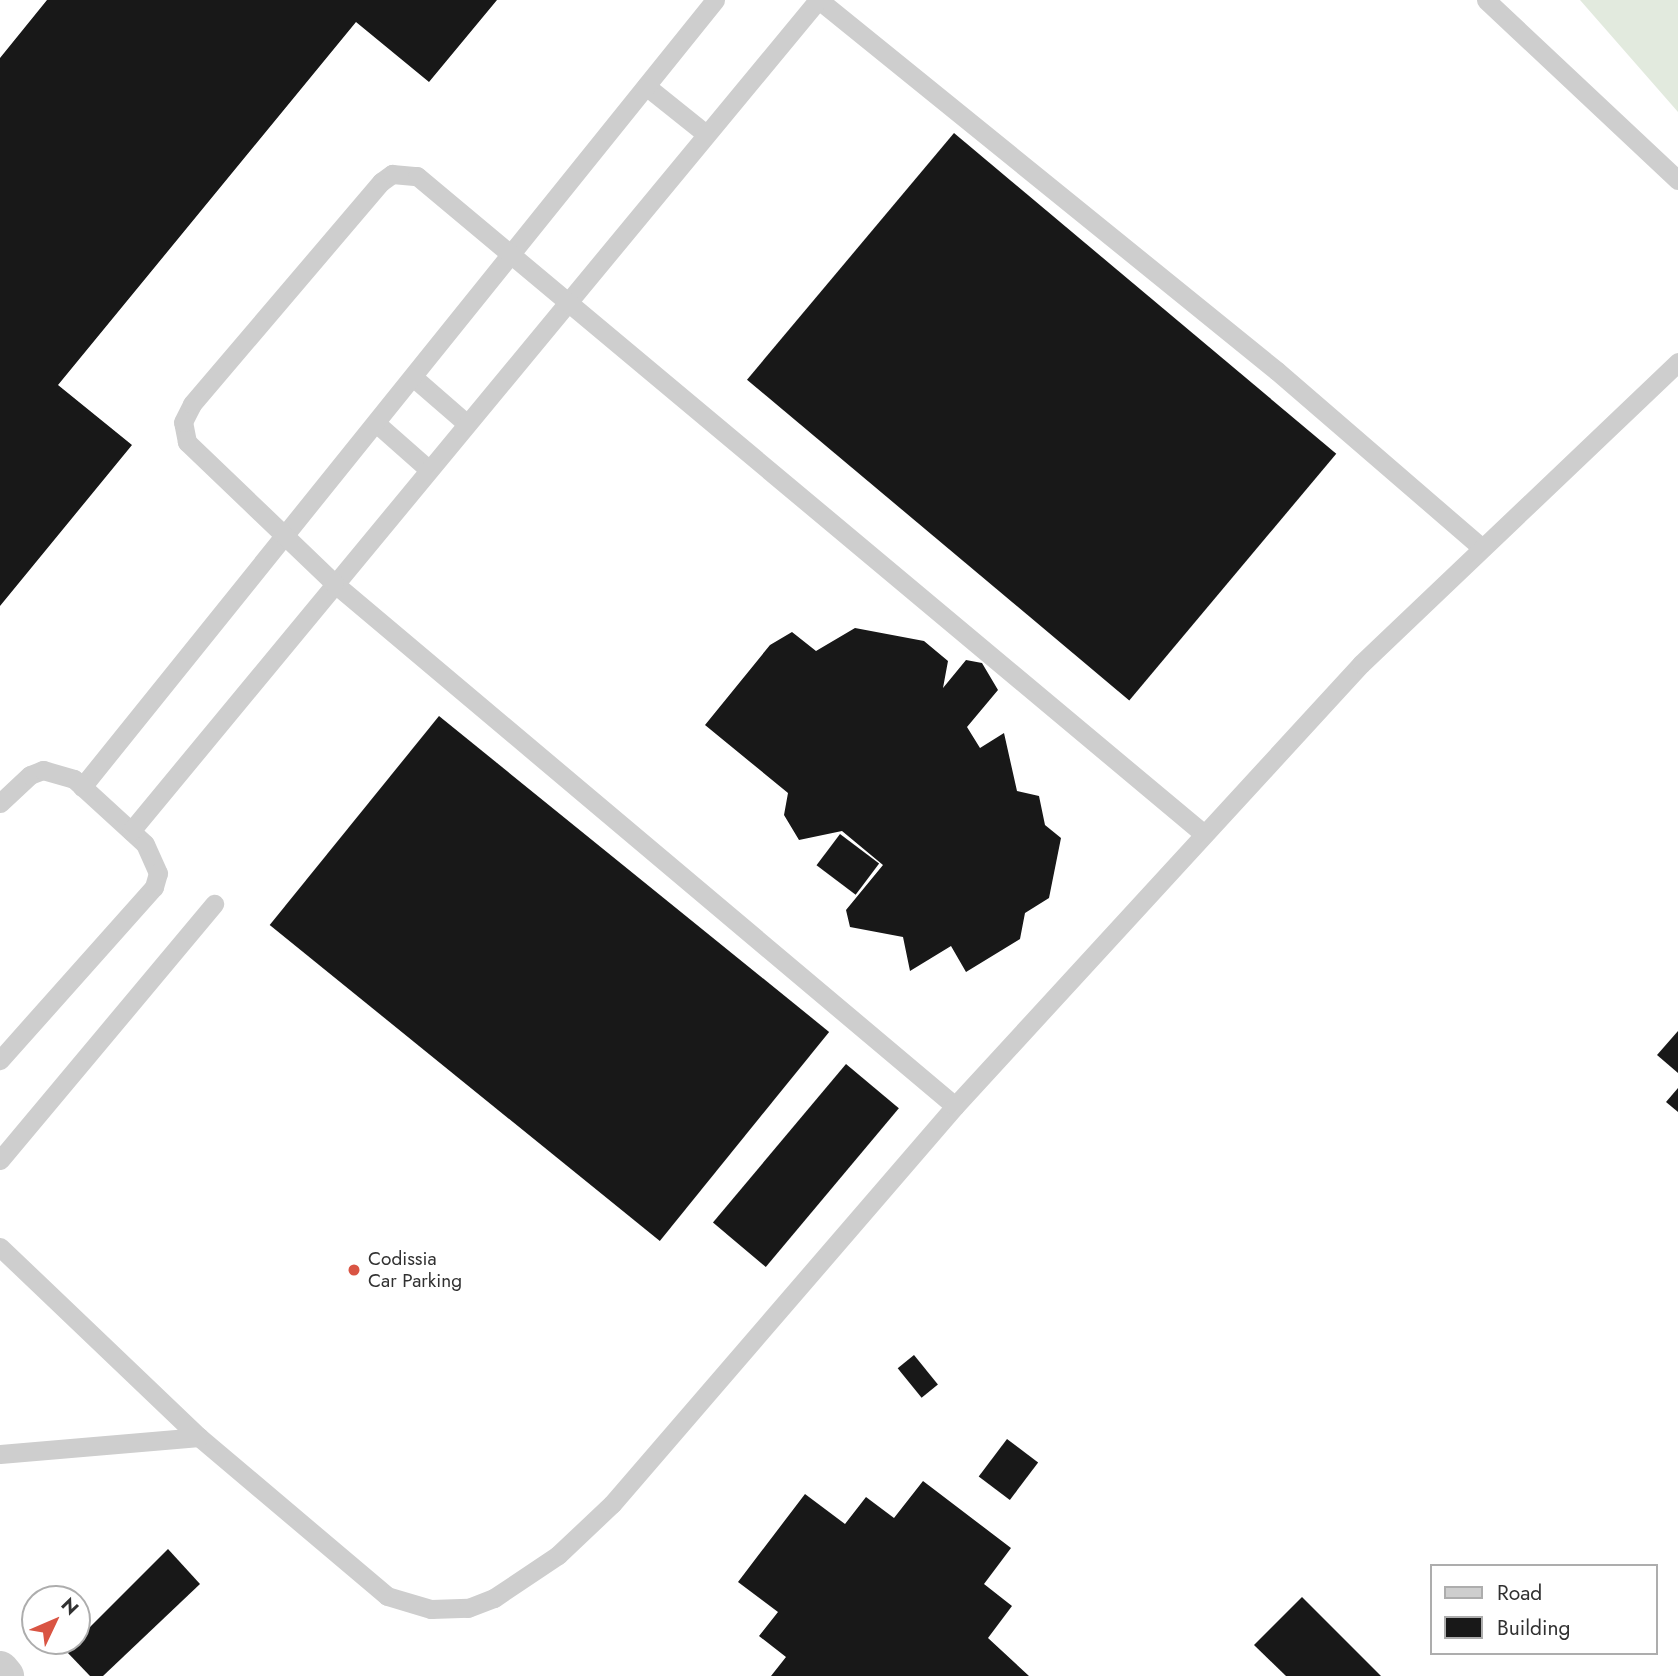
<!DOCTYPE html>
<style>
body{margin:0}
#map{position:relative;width:1678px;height:1676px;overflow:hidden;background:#fff;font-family:Jost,sans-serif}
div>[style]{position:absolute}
.green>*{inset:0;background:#e2eade}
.building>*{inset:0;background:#181818;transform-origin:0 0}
.service>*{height:19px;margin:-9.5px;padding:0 9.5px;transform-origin:9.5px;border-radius:9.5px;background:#cecece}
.tertiary>*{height:38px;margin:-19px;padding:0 19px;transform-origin:19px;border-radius:19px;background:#cecece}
.dots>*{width:19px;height:19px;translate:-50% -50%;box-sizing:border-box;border:4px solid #fff;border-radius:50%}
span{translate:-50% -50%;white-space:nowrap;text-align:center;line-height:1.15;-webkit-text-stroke:7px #fff;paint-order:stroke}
.poi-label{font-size:19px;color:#313131}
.left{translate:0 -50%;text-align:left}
.legend{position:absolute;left:1430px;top:1564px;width:228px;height:91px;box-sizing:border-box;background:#fff;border:2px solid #adadad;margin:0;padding:9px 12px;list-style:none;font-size:21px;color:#313131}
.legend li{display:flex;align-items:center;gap:14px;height:35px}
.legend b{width:35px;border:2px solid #adadad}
.north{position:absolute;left:21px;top:1585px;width:70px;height:70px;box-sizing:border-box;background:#fff;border:2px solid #adadad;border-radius:50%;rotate:46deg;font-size:19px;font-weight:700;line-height:28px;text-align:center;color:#313131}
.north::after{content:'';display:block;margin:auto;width:24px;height:32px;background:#d95443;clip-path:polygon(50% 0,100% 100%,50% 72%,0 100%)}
</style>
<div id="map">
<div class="green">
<div style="clip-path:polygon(1580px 0,1678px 0,1678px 112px)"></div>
</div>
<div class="building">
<div style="clip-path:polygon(47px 0,497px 0,429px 82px,356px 22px,58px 385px,132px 445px,0 606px,0 58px)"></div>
<div style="left:954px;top:133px;width:499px;height:322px;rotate:40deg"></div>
<div style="clip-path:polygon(855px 628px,924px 641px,948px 661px,943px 688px,966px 660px,982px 663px,998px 690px,967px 727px,980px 748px,1004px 733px,1017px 791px,1039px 796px,1045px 825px,1061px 838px,1049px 898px,1025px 913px,1020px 939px,966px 972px,951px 946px,910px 971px,903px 937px,850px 927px,846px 910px,883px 865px,842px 831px,799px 840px,784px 815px,788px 793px,705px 725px,770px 645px,792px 632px,816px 651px)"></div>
<div style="left:439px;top:716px;width:502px;height:269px;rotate:39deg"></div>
<div style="left:840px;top:834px;width:49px;height:39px;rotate:37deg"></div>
<div style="clip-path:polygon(1678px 1031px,1678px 1073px,1657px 1055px)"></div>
<div style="left:846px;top:1064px;width:69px;height:207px;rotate:40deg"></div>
<div style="clip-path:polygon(1678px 1088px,1678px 1112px,1666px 1102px)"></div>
<div style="left:914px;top:1355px;width:38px;height:21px;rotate:51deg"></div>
<div style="left:1007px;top:1439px;width:39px;height:47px;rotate:37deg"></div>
<div style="clip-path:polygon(923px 1481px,1011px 1548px,984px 1584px,1012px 1606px,988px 1638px,1029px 1676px,771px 1676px,786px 1657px,759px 1636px,778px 1612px,738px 1582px,805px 1494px,845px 1524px,866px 1497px,894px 1518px)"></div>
<div style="clip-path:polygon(168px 1549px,200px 1584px,103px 1676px,90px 1676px,66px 1651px)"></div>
<div style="clip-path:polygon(1302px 1597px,1381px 1676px,1286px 1676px,1254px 1645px)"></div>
</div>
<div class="service">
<div style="left:819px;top:0;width:589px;rotate:39.01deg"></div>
<div style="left:1277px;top:371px;width:269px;rotate:40.8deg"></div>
<div style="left:1486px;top:0;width:263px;rotate:43.2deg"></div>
<div style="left:646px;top:86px;width:77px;rotate:38.7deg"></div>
<div style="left:413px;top:377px;width:70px;rotate:41deg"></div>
<div style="left:376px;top:423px;width:69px;rotate:41.5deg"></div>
<div style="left:82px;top:787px;width:1010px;rotate:-51.19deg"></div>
<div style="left:0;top:803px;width:41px;rotate:-43deg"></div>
<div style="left:30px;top:775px;width:14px;rotate:-21deg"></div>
<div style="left:43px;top:770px;width:32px;rotate:16deg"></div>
<div style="left:74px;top:779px;width:96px;rotate:42.5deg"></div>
<div style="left:145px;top:844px;width:32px;rotate:66deg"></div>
<div style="left:158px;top:873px;width:15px;rotate:106deg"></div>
<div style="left:154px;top:887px;width:232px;rotate:131.7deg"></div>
<div style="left:131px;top:831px;width:1078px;rotate:-50.42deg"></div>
<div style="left:955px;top:1106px;width:812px;rotate:-139.9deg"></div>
<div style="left:334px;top:583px;width:204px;rotate:-136.2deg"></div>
<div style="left:187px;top:442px;width:20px;rotate:-101deg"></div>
<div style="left:183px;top:422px;width:20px;rotate:-63deg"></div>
<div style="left:192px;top:404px;width:292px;rotate:-49.6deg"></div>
<div style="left:381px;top:182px;width:14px;rotate:-36deg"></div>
<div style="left:392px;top:174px;width:25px;rotate:5deg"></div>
<div style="left:417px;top:176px;width:1026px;rotate:39.9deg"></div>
<div style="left:0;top:1160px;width:334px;rotate:-50.1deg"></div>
<div style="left:0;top:1247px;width:275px;rotate:43.7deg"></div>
<div style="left:199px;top:1437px;width:246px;rotate:40.2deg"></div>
<div style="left:387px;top:1596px;width:46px;rotate:16.5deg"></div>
<div style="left:431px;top:1609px;width:37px;rotate:-2deg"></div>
<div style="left:468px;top:1608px;width:28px;rotate:-21deg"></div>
<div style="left:494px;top:1598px;width:77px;rotate:-33.9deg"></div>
<div style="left:558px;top:1555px;width:74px;rotate:-43.4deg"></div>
<div style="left:612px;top:1504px;width:525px;rotate:-49.24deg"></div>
<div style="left:955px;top:1106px;width:600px;rotate:-47.43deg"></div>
<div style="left:1361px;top:664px;width:438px;rotate:-43.6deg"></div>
<div style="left:0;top:1454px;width:200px;rotate:-4.9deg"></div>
</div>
<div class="tertiary">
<div style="left:0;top:1670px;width:8px;rotate:50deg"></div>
</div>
<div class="dots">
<div style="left:354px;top:1270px;background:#d95443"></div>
</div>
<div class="poi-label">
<span class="left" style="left:368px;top:1270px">Codissia<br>Car Parking</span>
</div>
<ul class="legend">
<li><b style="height:9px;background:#cecece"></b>Road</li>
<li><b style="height:19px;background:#181818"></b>Building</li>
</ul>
<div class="north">N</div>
</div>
